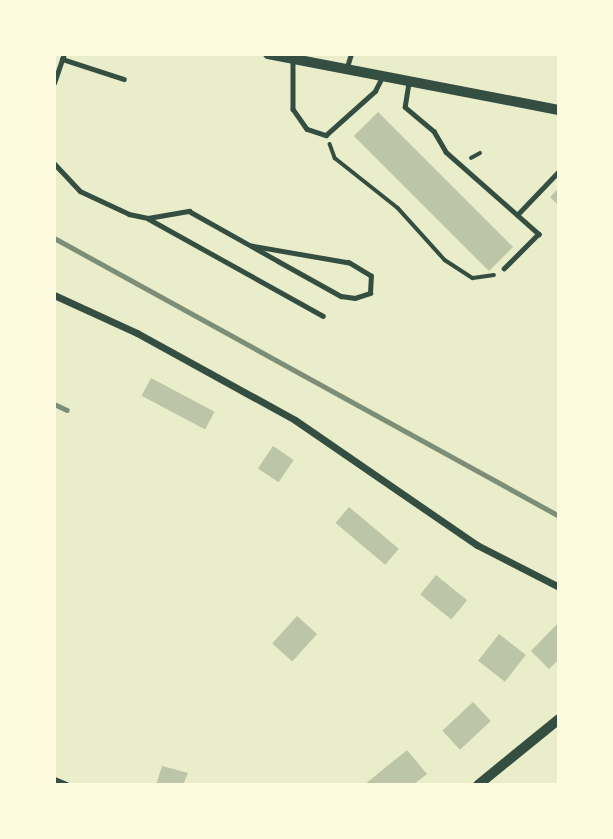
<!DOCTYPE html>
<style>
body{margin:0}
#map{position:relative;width:613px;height:839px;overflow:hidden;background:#e9edc9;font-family:"Noto Sans",sans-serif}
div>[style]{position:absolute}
.building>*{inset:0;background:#bcc5a7;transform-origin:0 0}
.path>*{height:3.5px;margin:-1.75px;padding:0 1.75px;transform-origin:1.75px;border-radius:1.75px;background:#344e41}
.service>*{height:4.5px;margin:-2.25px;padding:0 2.25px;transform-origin:2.25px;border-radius:2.25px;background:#344e41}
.minor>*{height:7px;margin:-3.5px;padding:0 3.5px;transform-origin:3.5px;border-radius:3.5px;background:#344e41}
.tertiary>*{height:10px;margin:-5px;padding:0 5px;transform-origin:5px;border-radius:5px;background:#344e41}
.rail>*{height:5px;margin:-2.5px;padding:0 2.5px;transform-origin:2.5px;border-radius:2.5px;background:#7c8e77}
span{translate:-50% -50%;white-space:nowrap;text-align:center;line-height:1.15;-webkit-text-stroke:5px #fefae0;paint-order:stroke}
.frame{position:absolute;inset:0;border:56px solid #fefae0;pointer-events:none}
</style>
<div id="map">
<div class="building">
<div style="left:378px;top:112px;width:191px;height:34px;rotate:45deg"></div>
<div style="clip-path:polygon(559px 188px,559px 206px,550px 197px)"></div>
<div style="left:151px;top:378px;width:72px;height:20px;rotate:28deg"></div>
<div style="left:273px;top:446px;width:25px;height:27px;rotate:34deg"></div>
<div style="left:349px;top:507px;width:65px;height:21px;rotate:40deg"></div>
<div style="left:436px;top:575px;width:40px;height:25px;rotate:39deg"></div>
<div style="left:297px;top:616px;width:27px;height:37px;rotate:42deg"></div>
<div style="clip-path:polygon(559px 622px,559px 659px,549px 669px,531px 651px)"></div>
<div style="left:499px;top:634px;width:34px;height:34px;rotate:38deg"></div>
<div style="left:473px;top:702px;width:26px;height:42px;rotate:47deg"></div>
<div style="clip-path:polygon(407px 750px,427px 774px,413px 785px,364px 785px)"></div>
<div style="clip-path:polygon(162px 766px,188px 773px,183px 785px,156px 785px)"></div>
</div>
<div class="path">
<div style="left:330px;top:144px;width:15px;rotate:70deg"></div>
<div style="left:335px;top:158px;width:80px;rotate:38.4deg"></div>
<div style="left:398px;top:208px;width:70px;rotate:47.9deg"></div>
<div style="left:445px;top:260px;width:33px;rotate:33deg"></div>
<div style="left:473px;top:278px;width:21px;rotate:-8deg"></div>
<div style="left:471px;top:158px;width:10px;rotate:-29deg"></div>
</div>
<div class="service">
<div style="left:62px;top:59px;width:65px;rotate:17.9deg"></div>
<div style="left:293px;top:60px;width:49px;rotate:90deg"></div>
<div style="left:293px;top:109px;width:24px;rotate:55deg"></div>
<div style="left:307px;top:129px;width:20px;rotate:18deg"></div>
<div style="left:326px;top:135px;width:66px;rotate:-41.9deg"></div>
<div style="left:375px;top:91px;width:16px;rotate:-63deg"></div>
<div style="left:347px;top:67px;width:14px;rotate:-73deg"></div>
<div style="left:54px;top:83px;width:31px;rotate:-71deg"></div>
<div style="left:409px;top:83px;width:24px;rotate:99deg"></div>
<div style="left:405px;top:107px;width:38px;rotate:40deg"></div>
<div style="left:434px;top:131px;width:24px;rotate:60deg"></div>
<div style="left:446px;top:152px;width:124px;rotate:41.4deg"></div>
<div style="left:539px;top:234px;width:49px;rotate:135deg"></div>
<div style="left:54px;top:163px;width:38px;rotate:47deg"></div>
<div style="left:80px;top:191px;width:54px;rotate:25.1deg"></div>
<div style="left:129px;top:214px;width:19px;rotate:12deg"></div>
<div style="left:148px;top:218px;width:42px;rotate:-9.7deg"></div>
<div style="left:189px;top:211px;width:102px;rotate:29.3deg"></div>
<div style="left:278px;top:261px;width:72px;rotate:29.1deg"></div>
<div style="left:341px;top:296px;width:14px;rotate:8deg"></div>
<div style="left:355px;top:298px;width:16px;rotate:-18deg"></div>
<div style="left:370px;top:293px;width:17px;rotate:-87deg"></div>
<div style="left:371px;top:276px;width:26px;rotate:-149deg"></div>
<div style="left:349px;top:263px;width:99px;rotate:-170.2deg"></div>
<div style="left:517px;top:215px;width:61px;rotate:-46.3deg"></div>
<div style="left:149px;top:219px;width:199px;rotate:29.1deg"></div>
</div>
<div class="minor">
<div style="left:54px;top:295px;width:91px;rotate:24.6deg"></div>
<div style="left:137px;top:333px;width:180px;rotate:28.8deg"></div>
<div style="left:295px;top:420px;width:221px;rotate:34.5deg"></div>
<div style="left:477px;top:545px;width:92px;rotate:27.1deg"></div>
<div style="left:54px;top:780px;width:13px;rotate:23deg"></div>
</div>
<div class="tertiary">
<div style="left:268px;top:54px;width:296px;rotate:10.9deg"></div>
<div style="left:478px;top:785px;width:104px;rotate:-39.2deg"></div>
</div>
<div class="rail">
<div style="left:54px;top:238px;width:576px;rotate:28.83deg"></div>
<div style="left:54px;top:404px;width:14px;rotate:25deg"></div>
</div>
<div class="frame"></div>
</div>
